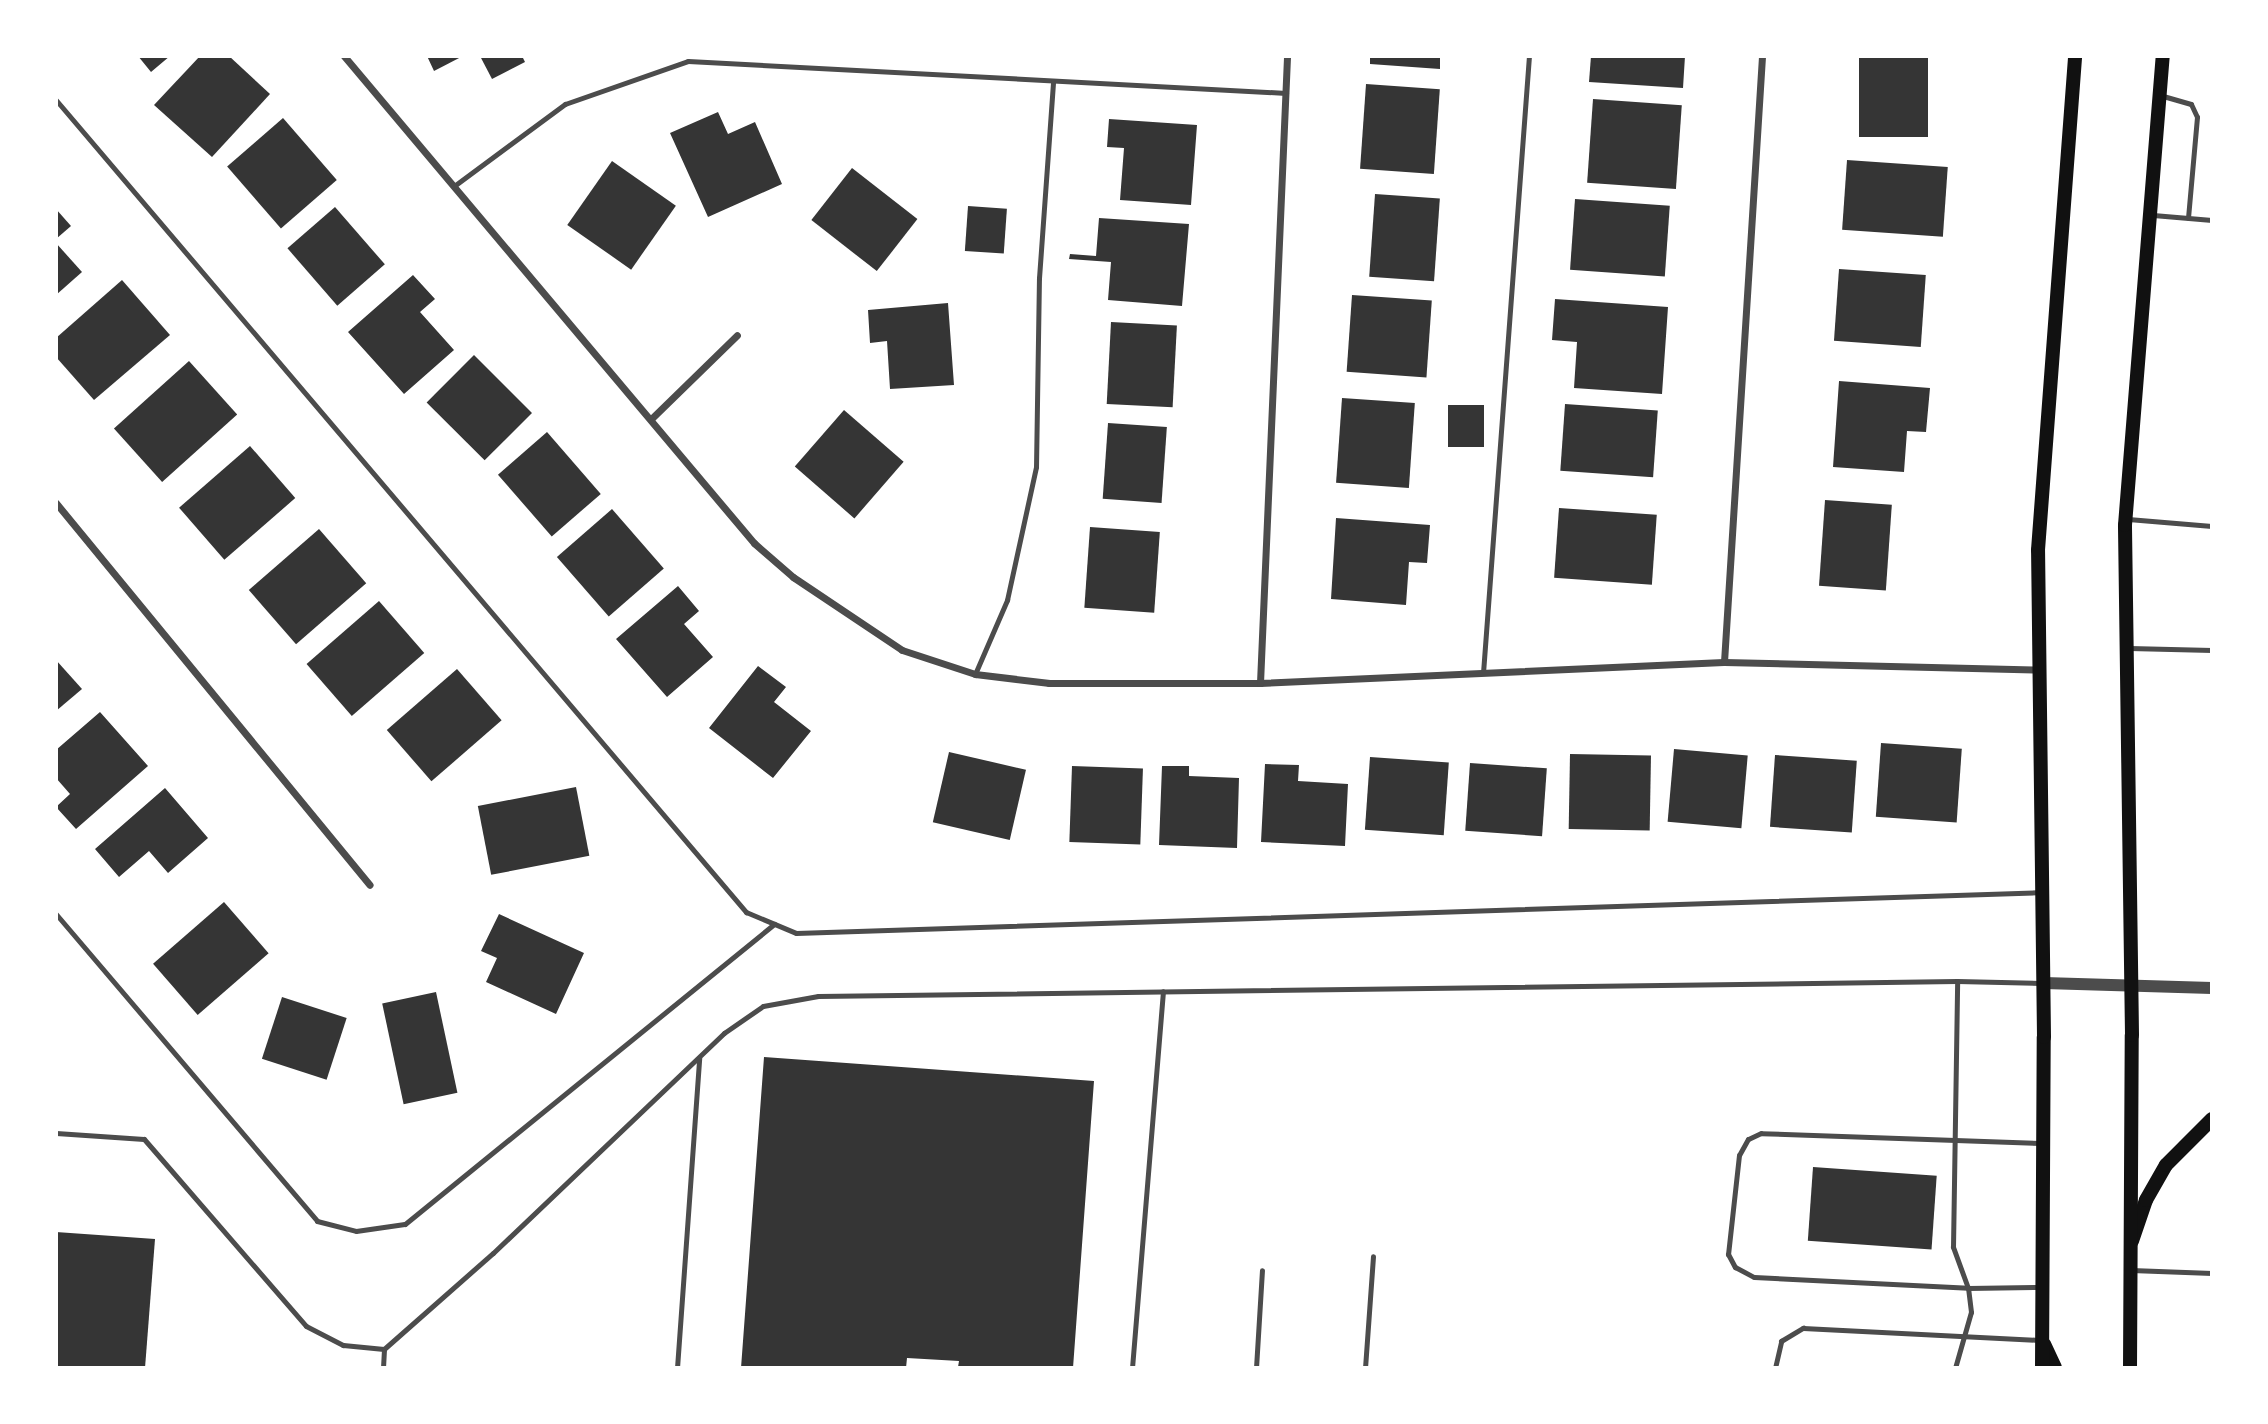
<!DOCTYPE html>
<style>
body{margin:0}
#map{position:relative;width:2268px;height:1424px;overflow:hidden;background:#fff;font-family:"Nunito Sans",sans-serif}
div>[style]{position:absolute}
.building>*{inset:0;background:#353535;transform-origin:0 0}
.service>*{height:5px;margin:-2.5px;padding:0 2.5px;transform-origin:2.5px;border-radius:2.5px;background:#4c4c4c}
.minor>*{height:7px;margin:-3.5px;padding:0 3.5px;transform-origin:3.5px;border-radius:3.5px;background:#4c4c4c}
.tertiary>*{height:12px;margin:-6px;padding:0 6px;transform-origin:6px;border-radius:6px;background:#4c4c4c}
.secondary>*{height:14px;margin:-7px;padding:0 7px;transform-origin:7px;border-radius:7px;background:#111}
span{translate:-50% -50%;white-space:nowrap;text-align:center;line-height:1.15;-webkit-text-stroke:7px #fff;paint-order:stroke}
.frame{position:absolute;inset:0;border:58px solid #fff;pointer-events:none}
</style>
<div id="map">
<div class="building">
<div style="clip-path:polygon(138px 56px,170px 56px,151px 72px)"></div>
<div style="clip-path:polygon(200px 56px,229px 56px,270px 94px,212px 157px,154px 105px)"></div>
<div style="clip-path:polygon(427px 56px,463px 56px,434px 71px)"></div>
<div style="clip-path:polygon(480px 56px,522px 56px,525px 62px,492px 79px)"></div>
<div style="clip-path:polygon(1370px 56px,1440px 56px,1440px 69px,1370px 64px)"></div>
<div style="clip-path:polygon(1591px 56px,1685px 56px,1683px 88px,1589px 82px)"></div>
<div style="left:1859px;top:56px;width:69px;height:81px"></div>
<div style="left:1366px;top:84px;width:74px;height:85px;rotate:4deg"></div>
<div style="left:1593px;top:99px;width:89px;height:84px;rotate:4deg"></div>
<div style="clip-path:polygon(718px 112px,728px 134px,755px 122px,782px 184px,708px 217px,670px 133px)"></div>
<div style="left:283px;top:118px;width:82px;height:74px;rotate:49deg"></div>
<div style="clip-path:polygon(1109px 119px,1197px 125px,1191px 205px,1120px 200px,1124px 148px,1107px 147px)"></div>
<div style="left:1847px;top:160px;width:101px;height:70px;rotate:4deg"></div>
<div style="left:612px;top:161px;width:78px;height:78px;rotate:35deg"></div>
<div style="left:852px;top:168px;width:83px;height:66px;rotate:38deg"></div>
<div style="left:1375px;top:194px;width:65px;height:83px;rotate:4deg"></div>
<div style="left:1575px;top:199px;width:95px;height:71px;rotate:4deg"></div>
<div style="left:968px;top:206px;width:39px;height:45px;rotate:4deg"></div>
<div style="left:335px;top:207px;width:76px;height:63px;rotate:49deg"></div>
<div style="clip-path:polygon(56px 209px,71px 226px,56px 239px)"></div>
<div style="clip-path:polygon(1099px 218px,1189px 224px,1182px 306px,1108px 300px,1111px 262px,1069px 259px,1070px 254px,1096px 256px)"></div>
<div style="clip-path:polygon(56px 243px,82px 272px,56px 295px)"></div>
<div style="left:1839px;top:269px;width:87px;height:72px;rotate:4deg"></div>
<div style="clip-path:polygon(413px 275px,435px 299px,420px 312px,454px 350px,404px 394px,348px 332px)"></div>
<div style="clip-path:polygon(122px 280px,170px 335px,94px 400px,56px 357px,56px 338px)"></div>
<div style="left:1352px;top:295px;width:80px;height:77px;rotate:4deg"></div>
<div style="clip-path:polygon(1555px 299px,1668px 307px,1662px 394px,1574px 388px,1577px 342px,1552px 340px)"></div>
<div style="clip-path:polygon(948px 303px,954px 385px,890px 389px,887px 341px,870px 343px,868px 310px)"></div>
<div style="left:1111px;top:322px;width:66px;height:82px;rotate:3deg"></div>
<div style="left:474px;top:355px;width:82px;height:67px;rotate:45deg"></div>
<div style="left:189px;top:361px;width:72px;height:101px;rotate:48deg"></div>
<div style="clip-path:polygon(1839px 381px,1930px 388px,1926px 432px,1907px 431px,1904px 472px,1833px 467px)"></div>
<div style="left:1342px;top:398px;width:73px;height:85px;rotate:4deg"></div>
<div style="left:1565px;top:404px;width:93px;height:67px;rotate:4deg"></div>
<div style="left:1448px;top:405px;width:36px;height:42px"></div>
<div style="left:844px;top:410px;width:79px;height:75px;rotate:41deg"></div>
<div style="left:1108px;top:423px;width:59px;height:76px;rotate:4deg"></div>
<div style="left:547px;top:432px;width:82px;height:65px;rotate:49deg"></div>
<div style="left:250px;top:446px;width:69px;height:94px;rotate:49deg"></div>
<div style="left:1825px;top:500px;width:67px;height:86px;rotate:4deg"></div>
<div style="left:1559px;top:508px;width:98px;height:70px;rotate:4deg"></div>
<div style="left:612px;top:509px;width:79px;height:73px;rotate:49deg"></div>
<div style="clip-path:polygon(1336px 518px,1430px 525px,1427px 563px,1409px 562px,1406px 605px,1331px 599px)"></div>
<div style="left:1090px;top:527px;width:70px;height:81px;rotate:4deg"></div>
<div style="left:319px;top:529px;width:72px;height:93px;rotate:49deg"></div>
<div style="clip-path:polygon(678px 586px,699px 611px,684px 624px,713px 657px,667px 697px,616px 639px)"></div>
<div style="left:379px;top:601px;width:69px;height:96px;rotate:49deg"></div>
<div style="clip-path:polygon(56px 660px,82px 689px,56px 711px)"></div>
<div style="clip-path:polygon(758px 666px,786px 687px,774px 702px,811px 731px,773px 778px,709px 728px)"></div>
<div style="left:457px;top:669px;width:68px;height:93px;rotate:49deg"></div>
<div style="clip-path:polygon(100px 712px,148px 766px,76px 829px,56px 807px,70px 794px,56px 778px,56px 750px)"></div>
<div style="left:1881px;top:743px;width:81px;height:74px;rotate:4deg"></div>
<div style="left:1674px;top:749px;width:74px;height:73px;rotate:5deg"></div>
<div style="left:949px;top:752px;width:79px;height:72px;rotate:13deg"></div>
<div style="left:1570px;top:754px;width:81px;height:75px;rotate:1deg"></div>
<div style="left:1775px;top:755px;width:82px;height:72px;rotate:4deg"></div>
<div style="left:1370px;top:757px;width:79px;height:73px;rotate:4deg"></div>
<div style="left:1470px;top:763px;width:77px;height:68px;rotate:4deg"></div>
<div style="clip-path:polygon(1265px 764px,1299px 765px,1298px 781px,1348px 784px,1345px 846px,1261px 842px)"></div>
<div style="left:1072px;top:766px;width:71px;height:76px;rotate:2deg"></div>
<div style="clip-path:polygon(1162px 766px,1189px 766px,1189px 776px,1239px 778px,1237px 848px,1159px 845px)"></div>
<div style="left:576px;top:787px;width:70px;height:100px;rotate:79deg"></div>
<div style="clip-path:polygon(165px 788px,208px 838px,168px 873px,149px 851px,119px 877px,95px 849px)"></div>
<div style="left:224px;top:902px;width:68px;height:94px;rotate:49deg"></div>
<div style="clip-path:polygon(499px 914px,584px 953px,556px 1014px,486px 982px,497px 958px,481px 951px)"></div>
<div style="left:436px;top:992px;width:103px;height:55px;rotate:78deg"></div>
<div style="left:282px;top:997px;width:68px;height:65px;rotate:18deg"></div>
<div style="clip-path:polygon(764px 1057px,1094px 1081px,1073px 1368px,972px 1368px,958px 1367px,959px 1361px,907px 1358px,906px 1368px,741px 1368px)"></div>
<div style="left:1813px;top:1167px;width:124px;height:74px;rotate:4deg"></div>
<div style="clip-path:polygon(56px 1232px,155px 1239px,145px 1368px,56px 1368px)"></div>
</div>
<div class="service">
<div style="left:2163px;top:96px;width:29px;rotate:16deg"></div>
<div style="left:2191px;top:104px;width:14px;rotate:65deg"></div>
<div style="left:2197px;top:117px;width:101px;rotate:95.1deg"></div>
<div style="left:56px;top:100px;width:1066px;rotate:49.64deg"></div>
<div style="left:746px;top:912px;width:54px;rotate:22.8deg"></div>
<div style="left:796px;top:933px;width:1247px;rotate:-1.88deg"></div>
<div style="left:454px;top:186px;width:138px;rotate:-36.5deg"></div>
<div style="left:565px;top:104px;width:130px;rotate:-19.3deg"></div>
<div style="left:688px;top:61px;width:599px;rotate:3.06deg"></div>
<div style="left:2153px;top:215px;width:59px;rotate:4.8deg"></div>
<div style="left:2128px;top:519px;width:84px;rotate:4.8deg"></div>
<div style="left:2129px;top:648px;width:83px;rotate:1.4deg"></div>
<div style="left:1483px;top:673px;width:619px;rotate:-85.74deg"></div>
<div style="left:975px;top:674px;width:81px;rotate:-66.6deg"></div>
<div style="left:1007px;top:600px;width:136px;rotate:-77.7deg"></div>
<div style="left:1036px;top:467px;width:189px;rotate:-89.1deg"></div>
<div style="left:1039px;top:278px;width:197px;rotate:-85.9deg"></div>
<div style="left:56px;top:914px;width:403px;rotate:49.6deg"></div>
<div style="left:317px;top:1221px;width:40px;rotate:14.4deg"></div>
<div style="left:356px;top:1231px;width:49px;rotate:-8.1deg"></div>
<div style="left:405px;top:1224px;width:476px;rotate:-39.1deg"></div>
<div style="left:56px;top:1133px;width:88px;rotate:3.9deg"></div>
<div style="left:144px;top:1139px;width:247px;rotate:49.1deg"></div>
<div style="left:306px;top:1326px;width:42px;rotate:27.2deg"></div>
<div style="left:343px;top:1345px;width:41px;rotate:5.6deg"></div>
<div style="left:384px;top:1349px;width:19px;rotate:93deg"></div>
<div style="left:2041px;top:1143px;width:280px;rotate:-178deg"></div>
<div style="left:1761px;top:1133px;width:14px;rotate:155deg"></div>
<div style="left:1748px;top:1139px;width:18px;rotate:119deg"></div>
<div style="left:1739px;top:1155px;width:100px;rotate:96.3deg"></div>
<div style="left:1728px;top:1254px;width:15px;rotate:62deg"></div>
<div style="left:1735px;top:1267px;width:21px;rotate:28deg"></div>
<div style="left:1754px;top:1277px;width:214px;rotate:2.9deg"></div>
<div style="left:1968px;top:1288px;width:73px;rotate:-0.8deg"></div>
<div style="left:2131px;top:1270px;width:81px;rotate:2.1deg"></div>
<div style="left:384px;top:1349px;width:145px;rotate:-41.4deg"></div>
<div style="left:493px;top:1253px;width:319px;rotate:-43.6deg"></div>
<div style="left:724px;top:1033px;width:47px;rotate:-34.7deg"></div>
<div style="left:763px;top:1006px;width:56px;rotate:-10.3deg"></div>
<div style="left:818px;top:996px;width:1139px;rotate:-0.75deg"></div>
<div style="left:677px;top:1368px;width:311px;rotate:-85.9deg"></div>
<div style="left:1132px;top:1368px;width:378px;rotate:-85.3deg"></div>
<div style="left:1256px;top:1368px;width:98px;rotate:-86.5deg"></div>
<div style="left:1365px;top:1368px;width:112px;rotate:-85.9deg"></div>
<div style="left:1775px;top:1368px;width:28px;rotate:-77deg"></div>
<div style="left:1781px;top:1341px;width:26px;rotate:-31deg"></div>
<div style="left:1803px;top:1328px;width:236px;rotate:2.9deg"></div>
<div style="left:1955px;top:1368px;width:58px;rotate:-74.1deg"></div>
<div style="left:1971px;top:1312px;width:24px;rotate:-97deg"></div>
<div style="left:1968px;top:1288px;width:44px;rotate:-110.1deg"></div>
<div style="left:1953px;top:1247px;width:266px;rotate:-89.1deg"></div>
<div style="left:1957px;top:981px;width:84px;rotate:1.4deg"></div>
</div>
<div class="minor">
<div style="left:344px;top:56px;width:637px;rotate:49.91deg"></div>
<div style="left:754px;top:543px;width:52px;rotate:41.1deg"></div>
<div style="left:793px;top:577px;width:131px;rotate:33.8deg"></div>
<div style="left:902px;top:650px;width:77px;rotate:18.2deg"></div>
<div style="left:975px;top:674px;width:75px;rotate:6.9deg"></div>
<div style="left:1049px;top:683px;width:211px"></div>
<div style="left:1260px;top:683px;width:464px;rotate:-2.6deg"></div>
<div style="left:1724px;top:662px;width:317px;rotate:1.4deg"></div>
<div style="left:651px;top:419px;width:120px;rotate:-44.3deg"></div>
<div style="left:56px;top:503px;width:494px;rotate:50.6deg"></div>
<div style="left:1724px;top:662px;width:607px;rotate:-86.41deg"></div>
<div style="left:1260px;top:683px;width:628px;rotate:-87.53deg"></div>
</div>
<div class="tertiary">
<div style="left:2044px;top:983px;width:168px;rotate:1.7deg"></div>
</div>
<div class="secondary">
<div style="left:2132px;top:1241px;width:43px;rotate:-71.1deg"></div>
<div style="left:2146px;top:1200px;width:40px;rotate:-60.3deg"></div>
<div style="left:2166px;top:1165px;width:65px;rotate:-45deg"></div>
<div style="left:2044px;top:1344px;width:26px;rotate:65deg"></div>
<div style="left:2042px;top:1368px;width:331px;rotate:-89.7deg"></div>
<div style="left:2044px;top:1037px;width:487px;rotate:-90.7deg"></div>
<div style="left:2038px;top:550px;width:495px;rotate:-85.7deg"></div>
<div style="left:2130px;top:1368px;width:333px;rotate:-89.7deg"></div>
<div style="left:2132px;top:1035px;width:510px;rotate:-90.79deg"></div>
<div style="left:2125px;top:525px;width:471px;rotate:-85.4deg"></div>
</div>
<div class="frame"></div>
</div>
